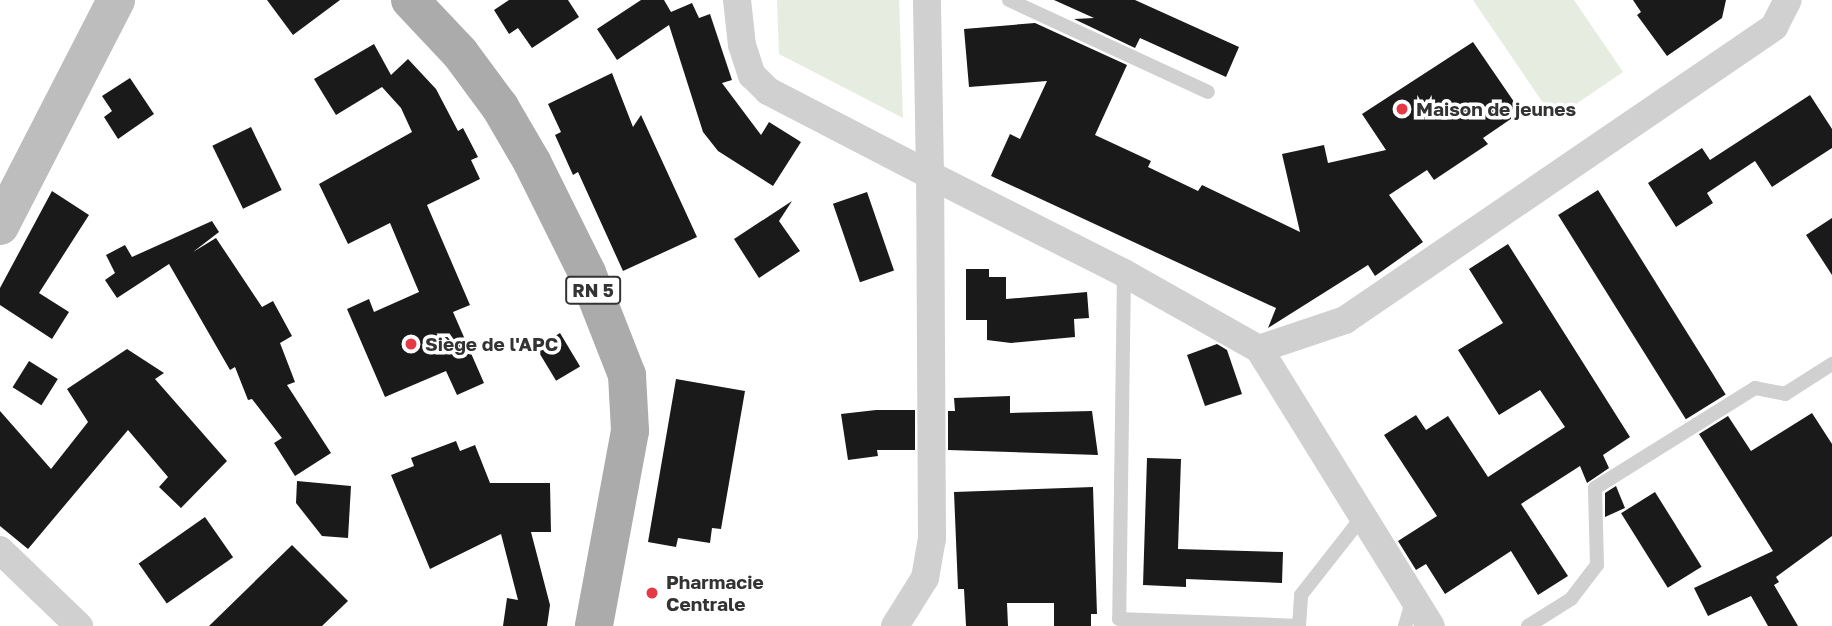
<!DOCTYPE html>
<meta charset="utf-8">
<style>
body{margin:0}
#map{position:relative;width:1832px;height:626px;overflow:hidden;background:#fff;font-family:"Golos Text",sans-serif}
div>[style]{position:absolute}
.green>*{inset:0;background:#e6ecdf}
.building>*{inset:0;background:#1a1a1a;transform-origin:0 0}
.lane>*{height:14px;margin:-7px;padding:0 7px;transform-origin:7px;border-radius:7px;background:#d0d0d0}
.street>*{height:28px;margin:-14px;padding:0 14px;transform-origin:14px;border-radius:14px;background:#d0d0d0}
.secondary>*{height:38px;margin:-19px;padding:0 19px;transform-origin:19px;border-radius:19px;background:#bdbdbd}
.primary>*{height:38px;margin:-19px;padding:0 19px;transform-origin:19px;border-radius:19px;background:#ababab}
.dots>*{width:19px;height:19px;translate:-50% -50%;box-sizing:border-box;border:4px solid #fff;border-radius:50%}
span{translate:-50% -50%;white-space:nowrap;text-align:center;line-height:1.15;-webkit-text-stroke:7px #fff;paint-order:stroke}
.shield-label span{padding:2px 5px;background:#fff;border:2px solid;border-radius:5px;-webkit-text-stroke-width:0}
.shield-label{font-size:18px;color:#333;font-weight:700}
.poi-label{font-size:19px;color:#333;font-weight:700}
.left{translate:0 -50%;text-align:left}
</style>
<div id="map">
<div class="green">
<div style="clip-path:polygon(777px 0,899px 0,903px 118px,779px 54px)"></div>
<div style="clip-path:polygon(1473px 0,1574px 0,1623px 72px,1554px 119px)"></div>
</div>
<div class="building">
<div style="clip-path:polygon(267px 0,340px 0,293px 35px)"></div>
<div style="clip-path:polygon(509px 0,568px 0,579px 17px,532px 48px,518px 28px,509px 34px,494px 10px)"></div>
<div style="clip-path:polygon(641px 0,664px 0,671px 12px,692px 3px,699px 18px,710px 14px,732px 80px,722px 83px,761px 135px,769px 122px,801px 142px,773px 186px,718px 151px,703px 132px,669px 25px,617px 60px,597px 29px)"></div>
<div style="clip-path:polygon(1054px 0,1135px 0,1239px 47px,1226px 77px,1140px 38px,1135px 48px,1074px 19px,1094px 18px)"></div>
<div style="clip-path:polygon(1633px 0,1726px 0,1722px 18px,1667px 56px,1637px 15px,1641px 12px)"></div>
<div style="clip-path:polygon(1035px 23px,1127px 65px,1095px 135px,1151px 161px,1148px 167px,1198px 191px,1202px 185px,1300px 232px,1282px 154px,1324px 145px,1328px 163px,1386px 150px,1362px 114px,1473px 42px,1521px 112px,1483px 138px,1488px 144px,1434px 180px,1427px 170px,1389px 195px,1423px 242px,1375px 276px,1368px 265px,1268px 328px,1276px 308px,991px 176px,1010px 134px,1020px 139px,1047px 81px,969px 87px,964px 29px)"></div>
<div style="clip-path:polygon(374px 44px,391px 75px,408px 59px,436px 89px,458px 131px,463px 128px,478px 157px,471px 160px,480px 179px,427px 205px,470px 305px,453px 312px,484px 383px,457px 395px,446px 371px,385px 397px,347px 309px,369px 299px,374px 312px,419px 292px,390px 223px,348px 244px,319px 184px,412px 132px,401px 108px,382px 87px,336px 115px,314px 79px)"></div>
<div style="clip-path:polygon(612px 73px,633px 127px,641px 115px,697px 237px,623px 271px,578px 172px,573px 175px,555px 135px,561px 132px,548px 104px)"></div>
<div style="clip-path:polygon(130px 78px,154px 114px,118px 139px,104px 117px,112px 111px,102px 96px)"></div>
<div style="clip-path:polygon(1810px 95px,1832px 129px,1832px 148px,1772px 187px,1755px 161px,1707px 193px,1713px 203px,1676px 227px,1648px 183px,1702px 148px,1710px 160px)"></div>
<div style="left:251px;top:127px;width:70px;height:43px;rotate:64deg"></div>
<div style="left:1598px;top:190px;width:241px;height:47px;rotate:58deg"></div>
<div style="clip-path:polygon(52px 191px,89px 215px,39px 293px,69px 312px,52px 339px,0 305px,0 288px)"></div>
<div style="left:867px;top:192px;width:83px;height:36px;rotate:71deg"></div>
<div style="clip-path:polygon(792px 201px,779px 221px,800px 251px,759px 278px,734px 239px)"></div>
<div style="clip-path:polygon(1832px 218px,1832px 275px,1806px 235px)"></div>
<div style="clip-path:polygon(212px 221px,219px 232px,193px 252px,216px 238px,262px 307px,273px 301px,292px 336px,280px 343px,295px 382px,287px 385px,331px 453px,295px 476px,274px 443px,282px 438px,252px 399px,248px 400px,235px 367px,230px 370px,169px 264px,117px 298px,105px 280px,115px 273px,106px 255px,125px 245px,132px 257px)"></div>
<div style="clip-path:polygon(1508px 244px,1630px 437px,1603px 455px,1609px 468px,1587px 483px,1580px 466px,1521px 504px,1568px 576px,1538px 595px,1511px 551px,1445px 594px,1426px 564px,1416px 570px,1398px 541px,1437px 516px,1384px 435px,1416px 415px,1426px 430px,1448px 416px,1488px 477px,1565px 427px,1540px 390px,1499px 415px,1458px 350px,1503px 323px,1469px 269px)"></div>
<div style="clip-path:polygon(966px 269px,989px 269px,989px 277px,1006px 277px,1006px 299px,1087px 292px,1089px 318px,1074px 319px,1075px 337px,1011px 343px,987px 340px,987px 320px,966px 320px)"></div>
<div style="left:560px;top:333px;width:39px;height:28px;rotate:59deg"></div>
<div style="clip-path:polygon(1217px 344px,1227px 350px,1242px 394px,1205px 406px,1187px 355px)"></div>
<div style="clip-path:polygon(127px 349px,164px 373px,155px 379px,227px 461px,181px 508px,159px 487px,168px 477px,128px 430px,28px 549px,0 526px,0 411px,51px 469px,88px 422px,67px 389px)"></div>
<div style="left:29px;top:361px;width:34px;height:31px;rotate:32deg"></div>
<div style="clip-path:polygon(676px 379px,745px 391px,721px 529px,712px 528px,710px 543px,678px 538px,676px 547px,648px 542px)"></div>
<div style="clip-path:polygon(1010px 396px,1010px 413px,1092px 411px,1098px 455px,948px 450px,948px 411px,955px 411px,954px 398px)"></div>
<div style="clip-path:polygon(876px 410px,915px 410px,915px 450px,877px 450px,878px 456px,848px 460px,841px 414px)"></div>
<div style="clip-path:polygon(1812px 413px,1832px 444px,1832px 536px,1776px 577px,1779px 582px,1774px 585px,1798px 626px,1768px 626px,1751px 596px,1708px 616px,1694px 588px,1773px 551px,1699px 434px,1728px 416px,1751px 451px)"></div>
<div style="clip-path:polygon(456px 441px,460px 451px,475px 445px,490px 483px,550px 483px,551px 532px,531px 532px,550px 605px,547px 626px,503px 626px,507px 598px,518px 600px,501px 534px,430px 569px,391px 475px,414px 466px,411px 458px)"></div>
<div style="clip-path:polygon(1147px 458px,1181px 459px,1178px 549px,1283px 552px,1282px 583px,1186px 579px,1186px 587px,1143px 585px)"></div>
<div style="clip-path:polygon(297px 481px,351px 486px,348px 538px,322px 536px,296px 503px)"></div>
<div style="clip-path:polygon(1616px 486px,1625px 508px,1605px 517px,1605px 493px)"></div>
<div style="clip-path:polygon(1093px 487px,1097px 614px,1091px 614px,1091px 626px,1054px 626px,1054px 603px,1007px 603px,1008px 626px,966px 626px,964px 589px,958px 589px,954px 492px)"></div>
<div style="left:1655px;top:492px;width:88px;height:40px;rotate:58deg"></div>
<div style="left:205px;top:517px;width:49px;height:81px;rotate:55deg"></div>
<div style="clip-path:polygon(292px 545px,348px 601px,322px 626px,209px 626px)"></div>
</div>
<div class="lane">
<div style="left:1009px;top:0;width:219px;rotate:24.8deg"></div>
<div style="left:1124px;top:273px;width:346px;rotate:90.8deg"></div>
<div style="left:1119px;top:619px;width:180px;rotate:2.2deg"></div>
<div style="left:1299px;top:626px;width:31px;rotate:-86deg"></div>
<div style="left:1301px;top:595px;width:100px;rotate:-51.9deg"></div>
<div style="left:1405px;top:626px;width:29px;rotate:-74deg"></div>
<div style="left:1528px;top:626px;width:51px;rotate:-32.1deg"></div>
<div style="left:1571px;top:599px;width:43px;rotate:-52.6deg"></div>
<div style="left:1597px;top:565px;width:77px;rotate:-91.5deg"></div>
<div style="left:1595px;top:488px;width:189px;rotate:-32deg"></div>
<div style="left:1755px;top:388px;width:31px;rotate:11deg"></div>
<div style="left:1785px;top:394px;width:56px;rotate:-32.6deg"></div>
</div>
<div class="street">
<div style="left:737px;top:0;width:45px;rotate:83.7deg"></div>
<div style="left:742px;top:45px;width:32px;rotate:72deg"></div>
<div style="left:752px;top:75px;width:23px;rotate:45deg"></div>
<div style="left:768px;top:91px;width:182px;rotate:27.4deg"></div>
<div style="left:930px;top:175px;width:175px;rotate:-91deg"></div>
<div style="left:1259px;top:349px;width:326px;rotate:58.2deg"></div>
<div style="left:0;top:550px;width:110px;rotate:43.9deg"></div>
<div style="left:895px;top:626px;width:57px;rotate:-58deg"></div>
<div style="left:925px;top:578px;width:40px;rotate:-80deg"></div>
<div style="left:932px;top:539px;width:364px;rotate:-90.3deg"></div>
<div style="left:930px;top:175px;width:217px;rotate:26.8deg"></div>
<div style="left:1124px;top:273px;width:155px;rotate:29.4deg"></div>
<div style="left:1259px;top:349px;width:91px;rotate:-18.6deg"></div>
<div style="left:1345px;top:320px;width:520px;rotate:-34.33deg"></div>
<div style="left:1774px;top:27px;width:30px;rotate:-63deg"></div>
</div>
<div class="secondary">
<div style="left:0;top:226px;width:254px;rotate:-62.8deg"></div>
</div>
<div class="primary">
<div style="left:410px;top:0;width:73px;rotate:46.7deg"></div>
<div style="left:460px;top:53px;width:67px;rotate:53.5deg"></div>
<div style="left:500px;top:107px;width:64px;rotate:59.8deg"></div>
<div style="left:532px;top:162px;width:124px;rotate:63.6deg"></div>
<div style="left:587px;top:273px;width:110px;rotate:68.6deg"></div>
<div style="left:627px;top:375px;width:56px;rotate:86.9deg"></div>
<div style="left:630px;top:431px;width:198px;rotate:100.5deg"></div>
</div>
<div class="dots">
<div style="left:1402px;top:109px;background:#e63946"></div>
<div style="left:411px;top:344px;background:#e63946"></div>
<div style="left:652px;top:593px;background:#e63946"></div>
</div>
<div class="shield-label">
<span style="left:593px;top:290px">RN 5</span>
</div>
<div class="poi-label">
<span class="left" style="left:1416px;top:109px">Maison de jeunes</span>
<span class="left" style="left:425px;top:344px">Siège de l'APC</span>
<span class="left" style="left:666px;top:593px">Pharmacie<br>Centrale</span>
</div>
</div>
